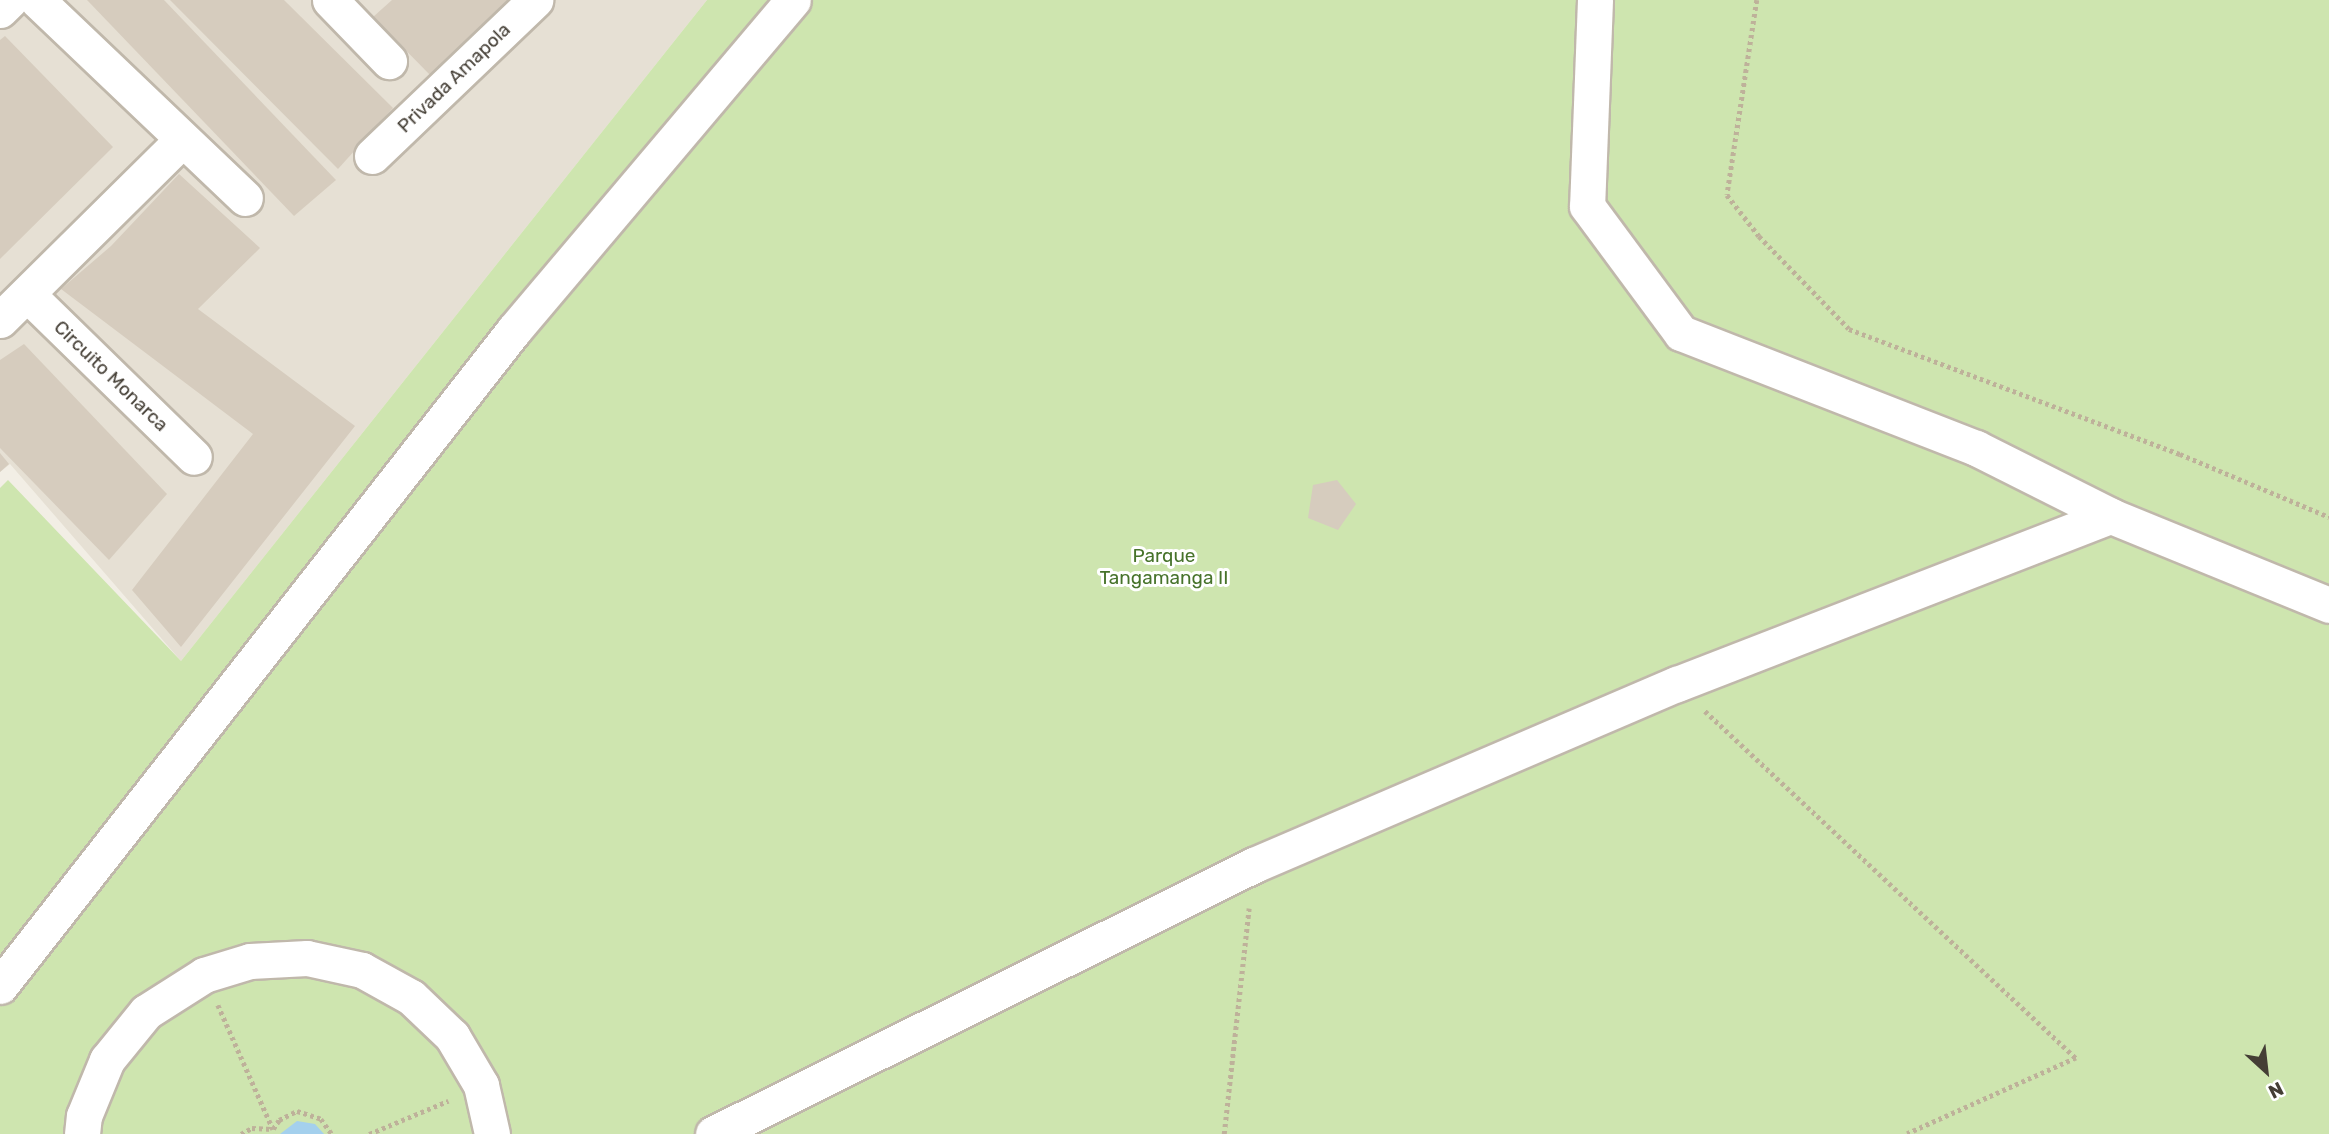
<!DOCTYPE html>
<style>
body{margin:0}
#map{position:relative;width:2329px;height:1134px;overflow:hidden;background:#f2eee5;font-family:Rubik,sans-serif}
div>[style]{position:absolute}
.residential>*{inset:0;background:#e6e0d4}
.green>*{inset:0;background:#cee5af}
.water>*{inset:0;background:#a4d0ed}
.building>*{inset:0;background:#d6ccbe}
.path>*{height:4.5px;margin-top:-2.25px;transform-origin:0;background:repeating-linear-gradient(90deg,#beb19a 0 3.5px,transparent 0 7px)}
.roads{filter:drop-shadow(2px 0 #c0b8ab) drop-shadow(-2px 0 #c0b8ab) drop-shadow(0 2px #c0b8ab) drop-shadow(0 -2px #c0b8ab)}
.minor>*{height:35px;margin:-17.5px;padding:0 17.5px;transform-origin:17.5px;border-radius:17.5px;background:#fff}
span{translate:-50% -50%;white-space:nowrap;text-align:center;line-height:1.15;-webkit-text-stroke:6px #fff;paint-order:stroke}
.street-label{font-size:19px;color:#443e35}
.park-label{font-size:19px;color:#47732b}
.north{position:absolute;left:2231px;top:1036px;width:70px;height:70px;-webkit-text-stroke:5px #fff;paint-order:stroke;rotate:153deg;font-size:19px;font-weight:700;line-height:28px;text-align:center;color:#443e35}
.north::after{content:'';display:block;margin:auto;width:24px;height:32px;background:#443e35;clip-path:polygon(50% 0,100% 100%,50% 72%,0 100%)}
</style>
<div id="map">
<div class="residential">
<div style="clip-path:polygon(0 0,707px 0,181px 661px,10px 464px,0 472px)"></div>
</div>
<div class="green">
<div style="clip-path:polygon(707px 0,2329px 0,2329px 1134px,0 1134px,0 488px,8px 480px,181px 661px)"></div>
</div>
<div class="water">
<div style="clip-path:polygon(297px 1121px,315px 1124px,324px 1134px,280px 1134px)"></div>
</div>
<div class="building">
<div style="clip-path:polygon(87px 0,164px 0,336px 180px,294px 216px)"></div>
<div style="clip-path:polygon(170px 0,284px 0,393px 108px,338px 169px)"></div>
<div style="clip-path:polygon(392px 0,514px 0,433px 78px,373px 17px)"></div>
<div style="clip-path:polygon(5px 36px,113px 147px,0 259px,0 40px)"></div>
<div style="clip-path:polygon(179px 174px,260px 248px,198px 309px,355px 426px,181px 647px,132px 590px,253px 434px,61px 289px,111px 246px)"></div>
<div style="clip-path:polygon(24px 344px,167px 494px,109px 560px,0 448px,0 360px)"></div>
<div style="clip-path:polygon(0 453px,9px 464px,0 472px)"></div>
<div style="clip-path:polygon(1337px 480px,1356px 504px,1338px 530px,1308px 518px,1313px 485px)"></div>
</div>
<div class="path">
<div style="left:1757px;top:0;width:197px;rotate:98.7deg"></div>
<div style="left:1727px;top:195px;width:52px;rotate:52deg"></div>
<div style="left:1759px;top:236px;width:129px;rotate:45.9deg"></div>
<div style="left:1849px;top:329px;width:354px;rotate:20.7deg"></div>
<div style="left:2180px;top:454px;width:162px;rotate:22.9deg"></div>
<div style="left:1705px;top:711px;width:508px;rotate:43.09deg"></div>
<div style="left:2076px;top:1058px;width:185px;rotate:155.8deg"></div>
<div style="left:218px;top:1005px;width:136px;rotate:66.1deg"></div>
<div style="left:273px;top:1129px;width:11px;rotate:-56deg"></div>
<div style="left:279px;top:1120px;width:20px;rotate:-27deg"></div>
<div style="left:297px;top:1111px;width:25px;rotate:18deg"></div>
<div style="left:321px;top:1119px;width:19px;rotate:54deg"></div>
<div style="left:241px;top:1134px;width:13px;rotate:-29deg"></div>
<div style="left:252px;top:1128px;width:20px;rotate:3deg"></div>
<div style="left:369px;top:1134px;width:86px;rotate:-22.7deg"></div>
<div style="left:1224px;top:1134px;width:227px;rotate:-83.7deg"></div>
</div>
<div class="roads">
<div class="minor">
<div style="left:37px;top:0;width:287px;rotate:43.6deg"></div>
<div style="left:330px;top:0;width:85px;rotate:46deg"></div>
<div style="left:1595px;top:0;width:206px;rotate:92.2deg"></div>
<div style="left:1587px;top:206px;width:158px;rotate:53.5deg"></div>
<div style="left:1681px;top:333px;width:317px;rotate:21.3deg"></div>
<div style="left:1976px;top:448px;width:151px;rotate:26.7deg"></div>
<div style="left:2111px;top:516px;width:235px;rotate:22.2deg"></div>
<div style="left:0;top:10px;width:14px;rotate:-45deg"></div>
<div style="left:372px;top:156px;width:226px;rotate:-43.7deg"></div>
<div style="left:27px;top:294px;width:233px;rotate:44.3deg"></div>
<div style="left:0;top:320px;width:255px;rotate:-44.7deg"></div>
<div style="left:0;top:986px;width:833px;rotate:-51.92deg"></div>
<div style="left:514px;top:330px;width:432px;rotate:-49.8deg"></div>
<div style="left:82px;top:1134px;width:18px;rotate:-84deg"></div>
<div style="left:84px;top:1116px;width:61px;rotate:-67.7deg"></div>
<div style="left:107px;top:1060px;width:62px;rotate:-50.9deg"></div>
<div style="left:146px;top:1012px;width:69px;rotate:-32.5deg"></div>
<div style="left:204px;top:975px;width:48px;rotate:-16.9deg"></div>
<div style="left:250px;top:961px;width:57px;rotate:-3deg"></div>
<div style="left:307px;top:958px;width:56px;rotate:12.3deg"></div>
<div style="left:362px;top:970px;width:56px;rotate:28.9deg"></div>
<div style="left:411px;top:997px;width:57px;rotate:43.6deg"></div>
<div style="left:452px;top:1036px;width:57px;rotate:59.4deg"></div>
<div style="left:481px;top:1085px;width:50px;rotate:77.3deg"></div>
<div style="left:713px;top:1134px;width:604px;rotate:-26.44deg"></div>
<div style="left:1254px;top:865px;width:460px;rotate:-23.2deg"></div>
<div style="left:1677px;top:684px;width:465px;rotate:-21.2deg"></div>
</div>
</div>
<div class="street-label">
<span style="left:454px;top:78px;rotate:-44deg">Privada Amapola</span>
<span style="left:111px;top:376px;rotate:44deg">Circuito Monarca</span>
</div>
<div class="park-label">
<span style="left:1164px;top:567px">Parque<br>Tangamanga II</span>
</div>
<div class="north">N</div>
</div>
